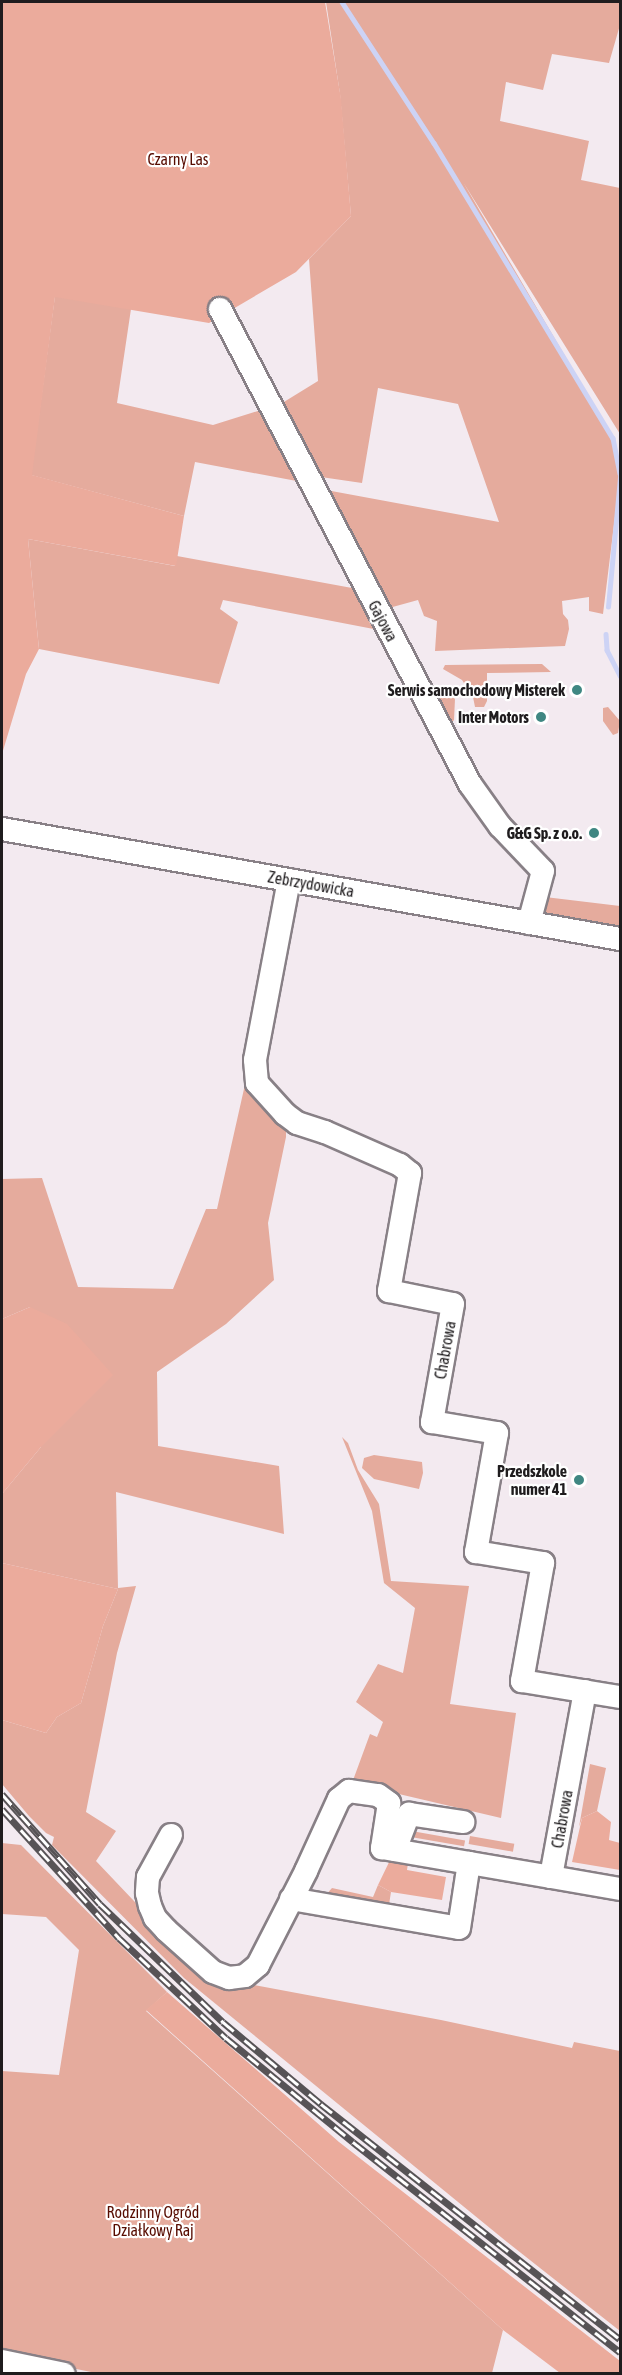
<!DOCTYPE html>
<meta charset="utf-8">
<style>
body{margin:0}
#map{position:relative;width:622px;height:2375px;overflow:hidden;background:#f3eaf0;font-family:"Asap Condensed",sans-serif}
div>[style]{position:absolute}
.green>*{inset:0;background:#e5ab9d;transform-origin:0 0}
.forest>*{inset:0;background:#ebab9c}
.stream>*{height:4.5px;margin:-2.25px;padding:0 2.25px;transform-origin:2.25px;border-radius:2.25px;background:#cdd3f5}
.roads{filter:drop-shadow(2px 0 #888086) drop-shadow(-2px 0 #888086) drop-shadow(0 2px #888086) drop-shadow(0 -2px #888086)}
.minor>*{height:22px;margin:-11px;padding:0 11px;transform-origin:11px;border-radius:11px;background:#fff}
.rail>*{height:7px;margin-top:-3.5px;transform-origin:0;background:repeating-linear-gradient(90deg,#fff 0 14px,#575356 0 28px);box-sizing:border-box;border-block:2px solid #575356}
.dots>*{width:16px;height:16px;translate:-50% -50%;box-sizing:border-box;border:3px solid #fff;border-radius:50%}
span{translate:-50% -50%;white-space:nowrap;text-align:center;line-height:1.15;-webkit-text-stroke:4.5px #fff;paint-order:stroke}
.park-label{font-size:16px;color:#570c00}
.street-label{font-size:16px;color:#1f1c1e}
.poi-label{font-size:16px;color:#1f1c1e;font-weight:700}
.right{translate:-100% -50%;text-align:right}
.frame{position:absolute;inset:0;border:3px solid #1f1c1e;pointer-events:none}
</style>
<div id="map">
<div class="green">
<div style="clip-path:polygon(326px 2px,620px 2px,620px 25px,609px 63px,552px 54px,543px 90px,506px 82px,500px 121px,589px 141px,581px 180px,620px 188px,620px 434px,463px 182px,613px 438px,620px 476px,603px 614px,589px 611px,589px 597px,562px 601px,563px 614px,568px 620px,569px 629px,565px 646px,435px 651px,437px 621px,424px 616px,418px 600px,389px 608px,326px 490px,499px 522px,458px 404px,378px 388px,362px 483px,314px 476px,279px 405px,318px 381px,309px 259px,351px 216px,340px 94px)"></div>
<div style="clip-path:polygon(55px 296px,131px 309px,117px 403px,213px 425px,264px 409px,302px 482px,195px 462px,184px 516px,31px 475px)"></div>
<div style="clip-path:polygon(28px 539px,175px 566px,177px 556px,363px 590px,384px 631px,223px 600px,220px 609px,238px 622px,219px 684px,39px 649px)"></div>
<div style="clip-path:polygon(542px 664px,551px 672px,487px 673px,487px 701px,484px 707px,475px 707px,473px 697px,462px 680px,443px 669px,445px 665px)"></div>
<div style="clip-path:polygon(428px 687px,444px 690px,455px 699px,454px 720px,448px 727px)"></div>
<div style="clip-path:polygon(608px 707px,620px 721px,618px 733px,613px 735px,603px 721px,603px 708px)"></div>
<div style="clip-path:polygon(545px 897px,620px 906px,620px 927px,576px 923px,546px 916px,541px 910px)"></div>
<div style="clip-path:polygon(246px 1080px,286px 1125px,286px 1137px,268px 1223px,274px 1280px,226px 1324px,157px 1372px,158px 1446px,279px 1466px,284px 1534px,116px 1492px,118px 1588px,136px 1586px,117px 1653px,86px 1812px,116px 1831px,96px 1861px,152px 1920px,244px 1983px,441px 2020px,572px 2048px,574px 2042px,620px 2051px,620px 2331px,507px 2242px,184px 1978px,52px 1845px,54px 1837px,46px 1833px,29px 1816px,2px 1784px,2px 1720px,46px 1733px,57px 1717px,81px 1703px,103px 1626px,118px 1589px,2px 1563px,2px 1494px,41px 1447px,30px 1307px,2px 1319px,2px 1179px,42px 1178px,78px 1287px,173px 1289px,206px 1209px,217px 1209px)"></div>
<div style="clip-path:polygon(342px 1437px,348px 1443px,358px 1470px,379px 1504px,391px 1581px,469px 1586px,450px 1704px,516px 1713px,501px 1818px,352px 1783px,370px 1734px,377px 1737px,383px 1722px,356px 1702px,378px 1664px,403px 1673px,415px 1608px,384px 1583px,372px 1511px)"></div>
<div style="clip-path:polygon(374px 1455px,422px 1462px,423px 1473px,419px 1489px,374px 1479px,362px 1468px,364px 1458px)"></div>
<div style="clip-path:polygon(590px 1764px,606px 1768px,597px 1811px,582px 1818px,579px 1827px)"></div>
<div style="left:406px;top:1830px;width:60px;height:6px;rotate:10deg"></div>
<div style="left:470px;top:1836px;width:45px;height:8px;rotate:10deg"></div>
<div style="clip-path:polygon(2px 1843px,21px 1845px,167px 1992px,146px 2011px,503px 2330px,492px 2373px,101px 2374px,2px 2354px,2px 2071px,59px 2075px,79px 1950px,46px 1917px,2px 1914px)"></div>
<div style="clip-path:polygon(378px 1885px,391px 1892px,388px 1911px,324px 1897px,332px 1888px,373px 1897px)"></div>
</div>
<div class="forest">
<div style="clip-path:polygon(2px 2px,325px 2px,341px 99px,351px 216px,296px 272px,209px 323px,55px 297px,32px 475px,184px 516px,176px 566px,28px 539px,39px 649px,26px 674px,2px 754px)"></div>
<div style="clip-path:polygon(30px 1307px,67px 1324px,113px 1375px,41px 1447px,2px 1494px,2px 1319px)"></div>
<div style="clip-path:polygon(2px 1563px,118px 1589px,103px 1626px,81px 1703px,57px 1717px,46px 1733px,2px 1720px)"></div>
<div style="clip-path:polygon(597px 1811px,611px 1822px,609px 1840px,620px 1843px,620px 1870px,572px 1862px,582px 1818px)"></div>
<div style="clip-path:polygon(393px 1854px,409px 1856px,407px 1870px,446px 1877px,442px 1900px,391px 1892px,378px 1885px)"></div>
<div style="clip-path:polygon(167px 1992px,339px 2142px,620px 2361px,620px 2373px,560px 2373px,503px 2330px,146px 2010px)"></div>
</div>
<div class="stream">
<div style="left:342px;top:2px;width:168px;rotate:56.9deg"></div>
<div style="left:434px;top:143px;width:345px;rotate:58.8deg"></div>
<div style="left:613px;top:438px;width:36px;rotate:79deg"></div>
<div style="left:608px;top:607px;width:131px;rotate:-84.7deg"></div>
<div style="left:606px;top:634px;width:16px;rotate:86deg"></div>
<div style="left:607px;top:650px;width:29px;rotate:63deg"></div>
</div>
<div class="roads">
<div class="minor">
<div style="left:220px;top:309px;width:537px;rotate:62.24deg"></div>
<div style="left:470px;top:784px;width:52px;rotate:54.5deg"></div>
<div style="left:500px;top:826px;width:62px;rotate:46.3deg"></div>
<div style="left:543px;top:871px;width:54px;rotate:105.1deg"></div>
<div style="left:2px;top:829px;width:628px;rotate:10.09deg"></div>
<div style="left:289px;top:880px;width:183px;rotate:100.7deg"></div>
<div style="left:255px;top:1060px;width:23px;rotate:85deg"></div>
<div style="left:257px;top:1083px;width:42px;rotate:47.9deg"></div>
<div style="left:285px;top:1114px;width:15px;rotate:37deg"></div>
<div style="left:297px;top:1123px;width:29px;rotate:18deg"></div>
<div style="left:325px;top:1132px;width:82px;rotate:23.7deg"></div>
<div style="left:400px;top:1165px;width:13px;rotate:39deg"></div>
<div style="left:410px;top:1173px;width:120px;rotate:100.1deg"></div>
<div style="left:389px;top:1291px;width:65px;rotate:11.5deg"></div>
<div style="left:453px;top:1304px;width:120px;rotate:100.1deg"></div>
<div style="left:432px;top:1422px;width:66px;rotate:9.6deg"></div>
<div style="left:497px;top:1433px;width:121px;rotate:100deg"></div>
<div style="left:476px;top:1552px;width:68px;rotate:9.3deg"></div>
<div style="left:543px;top:1563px;width:120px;rotate:100.1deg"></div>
<div style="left:522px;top:1681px;width:99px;rotate:9.3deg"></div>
<div style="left:585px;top:1691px;width:189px;rotate:100.4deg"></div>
<div style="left:551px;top:1877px;width:70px;rotate:9.9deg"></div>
<div style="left:171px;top:1835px;width:48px;rotate:118.7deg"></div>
<div style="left:148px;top:1877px;width:16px;rotate:94deg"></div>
<div style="left:147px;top:1893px;width:13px;rotate:77deg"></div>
<div style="left:150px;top:1906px;width:13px;rotate:67deg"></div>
<div style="left:155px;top:1918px;width:16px;rotate:47deg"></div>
<div style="left:166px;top:1930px;width:63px;rotate:41.8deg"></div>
<div style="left:213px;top:1972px;width:17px;rotate:21deg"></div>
<div style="left:229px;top:1978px;width:16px;rotate:-7deg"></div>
<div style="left:245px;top:1976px;width:17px;rotate:-40deg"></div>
<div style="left:258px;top:1965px;width:106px;rotate:-62.9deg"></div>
<div style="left:306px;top:1871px;width:79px;rotate:-65.4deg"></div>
<div style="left:339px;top:1799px;width:13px;rotate:-39deg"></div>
<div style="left:349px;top:1791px;width:29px;rotate:8deg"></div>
<div style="left:378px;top:1795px;width:14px;rotate:36deg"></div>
<div style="left:389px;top:1803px;width:46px;rotate:98.8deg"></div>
<div style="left:382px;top:1848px;width:171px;rotate:9.7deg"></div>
<div style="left:395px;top:1850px;width:39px;rotate:-69deg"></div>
<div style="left:409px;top:1814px;width:55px;rotate:8.4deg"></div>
<div style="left:291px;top:1899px;width:170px;rotate:9.8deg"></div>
<div style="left:459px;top:1928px;width:66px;rotate:-81.3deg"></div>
<div style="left:2px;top:2361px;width:63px;rotate:11.8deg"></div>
</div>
</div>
<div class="rail">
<div style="left:2px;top:1794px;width:147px;rotate:48.3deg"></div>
<div style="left:100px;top:1904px;width:170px;rotate:43.8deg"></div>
<div style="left:223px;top:2022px;width:128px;rotate:39.9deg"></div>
<div style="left:321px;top:2104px;width:380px;rotate:38.2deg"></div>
<div style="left:2px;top:1809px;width:174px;rotate:47.8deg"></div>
<div style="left:119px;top:1938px;width:146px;rotate:43.1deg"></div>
<div style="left:226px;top:2038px;width:164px;rotate:39.3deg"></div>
<div style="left:353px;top:2142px;width:340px;rotate:38.2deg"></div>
</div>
<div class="dots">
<div style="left:577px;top:690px;background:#3f8782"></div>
<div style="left:541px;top:717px;background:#3f8782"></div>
<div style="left:594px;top:833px;background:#3f8782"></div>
<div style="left:579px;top:1480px;background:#3f8782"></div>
</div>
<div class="park-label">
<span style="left:178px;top:159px">Czarny Las</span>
<span style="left:153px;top:2221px">Rodzinny Ogród<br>Działkowy Raj</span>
</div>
<div class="street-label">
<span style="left:383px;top:621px;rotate:62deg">Gajowa</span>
<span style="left:311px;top:884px;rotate:10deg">Zebrzydowicka</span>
<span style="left:445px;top:1350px;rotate:-80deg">Chabrowa</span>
<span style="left:562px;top:1819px;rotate:-80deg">Chabrowa</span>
</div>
<div class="poi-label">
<span class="right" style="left:565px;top:690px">Serwis samochodowy Misterek</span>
<span class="right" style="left:529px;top:717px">Inter Motors</span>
<span class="right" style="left:582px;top:833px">G&amp;G Sp. z o.o.</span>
<span class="right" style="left:567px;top:1480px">Przedszkole<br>numer 41</span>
</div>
<div class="frame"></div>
</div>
